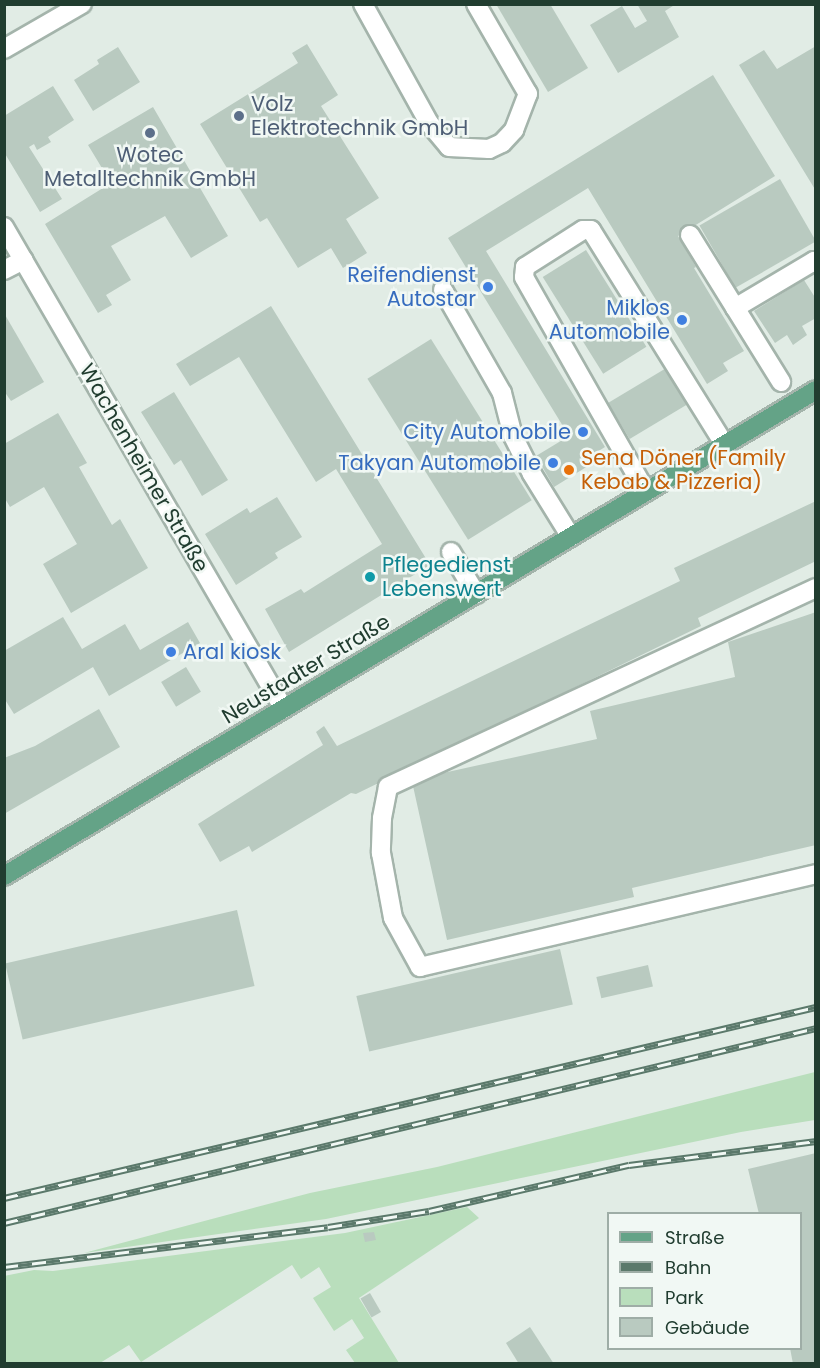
<!DOCTYPE html>
<meta charset="utf-8">
<style>
body{margin:0}
#map{position:relative;width:820px;height:1368px;overflow:hidden;background:#e1ece5;font-family:Poppins,sans-serif}
div>[style]{position:absolute}
.green>*{inset:0;background:#b9debc}
.building>*{inset:0;background:#b9cac0;transform-origin:0 0}
.roads{filter:drop-shadow(2px 0 #a4b4ab) drop-shadow(-2px 0 #a4b4ab) drop-shadow(0 2px #a4b4ab) drop-shadow(0 -2px #a4b4ab)}
.minor>*{height:18px;margin:-9px;padding:0 9px;transform-origin:9px;border-radius:9px;background:#fff}
.major>*{height:18px;margin:-9px;padding:0 9px;transform-origin:9px;border-radius:9px;background:#64a387}
.rail>*{height:7px;margin-top:-3.5px;transform-origin:0;background:repeating-linear-gradient(90deg,#f1f8f4 0 14px,#5b796b 0 28px);box-sizing:border-box;border-block:2px solid #5b796b}
.dots>*{width:16px;height:16px;translate:-50% -50%;box-sizing:border-box;border:3px solid #f1f8f4;border-radius:50%}
span{translate:-50% -50%;white-space:nowrap;text-align:center;line-height:1.15;-webkit-text-stroke:5px #f1f8f4;paint-order:stroke}
.service-label{font-size:21px;color:#4e5e75}
.left{translate:0 -50%;text-align:left}
.shop-label{font-size:21px;color:#366cbe}
.right{translate:-100% -50%;text-align:right}
.food-label{font-size:21px;color:#c56008}
.street-label{font-size:21px;color:#213d30}
.culture-label{font-size:21px;color:#0d838f}
.frame{position:absolute;inset:0;border:6px solid #213d30;pointer-events:none}
.legend{position:absolute;left:607px;top:1212px;width:195px;height:138px;box-sizing:border-box;background:#f1f8f4;border:2px solid #9eada6;margin:0;padding:8px 10px;list-style:none;font-size:18px;color:#213d30}
.legend li{display:flex;align-items:center;gap:12px;height:30px}
.legend b{width:30px;border:2px solid #9eada6}
</style>
<div id="map">
<div class="green">
<div style="clip-path:polygon(815px 1072px,815px 1120px,741px 1132px,326px 1219px,84px 1253px,310px 1193px,437px 1167px)"></div>
<div style="clip-path:polygon(467px 1207px,479px 1218px,359px 1298px,399px 1363px,355px 1363px,346px 1350px,364px 1338px,352px 1319px,334px 1331px,313px 1298px,331px 1287px,319px 1267px,301px 1279px,292px 1265px,141px 1362px,129px 1345px,100px 1363px,5px 1363px,4px 1276px,34px 1270px,53px 1271px,345px 1233px)"></div>
</div>
<div class="building">
<div style="clip-path:polygon(496px 4px,550px 4px,588px 68px,548px 92px)"></div>
<div style="clip-path:polygon(637px 4px,676px 4px,665px 11px,679px 37px,618px 73px,590px 25px,622px 6px,635px 28px,647px 21px)"></div>
<div style="clip-path:polygon(307px 44px,338px 95px,321px 106px,379px 198px,346px 219px,367px 253px,343px 268px,331px 248px,298px 268px,267px 218px,260px 222px,200px 124px,298px 63px,292px 53px)"></div>
<div style="clip-path:polygon(816px 46px,816px 191px,739px 65px,764px 50px,777px 69px)"></div>
<div style="clip-path:polygon(118px 47px,140px 82px,93px 111px,74px 80px,99px 64px,97px 60px)"></div>
<div style="clip-path:polygon(713px 75px,775px 176px,678px 236px,696px 267px,694px 268px,744px 351px,723px 363px,728px 371px,707px 384px,588px 188px,486px 251px,605px 447px,584px 460px,588px 466px,554px 487px,536px 456px,569px 436px,448px 238px)"></div>
<div style="clip-path:polygon(53px 86px,74px 120px,48px 137px,51px 142px,37px 150px,34px 144px,29px 147px,62px 199px,40px 212px,4px 152px,4px 116px)"></div>
<div style="clip-path:polygon(153px 107px,228px 236px,191px 258px,165px 216px,111px 246px,131px 280px,106px 295px,112px 305px,98px 313px,45px 224px,111px 183px,88px 145px)"></div>
<div style="left:780px;top:179px;width:72px;height:93px;rotate:60deg"></div>
<div style="left:586px;top:250px;width:114px;height:51px;rotate:58deg"></div>
<div style="clip-path:polygon(804px 280px,816px 299px,816px 318px,802px 326px,807px 335px,793px 345px,787px 335px,775px 343px,754px 311px)"></div>
<div style="clip-path:polygon(271px 306px,430px 565px,289px 652px,265px 609px,301px 589px,304px 593px,382px 544px,336px 469px,316px 482px,239px 357px,190px 386px,176px 364px)"></div>
<div style="clip-path:polygon(4px 313px,44px 382px,11px 401px,4px 391px)"></div>
<div style="left:431px;top:339px;width:190px;height:75px;rotate:58deg"></div>
<div style="left:668px;top:367px;width:42px;height:70px;rotate:59deg"></div>
<div style="clip-path:polygon(174px 392px,228px 480px,202px 496px,181px 460px,174px 465px,141px 412px)"></div>
<div style="clip-path:polygon(58px 413px,87px 463px,79px 467px,112px 525px,120px 519px,148px 568px,71px 613px,43px 564px,77px 544px,44px 487px,10px 507px,4px 497px,4px 444px)"></div>
<div style="clip-path:polygon(277px 497px,302px 537px,275px 553px,278px 558px,236px 585px,205px 534px,247px 508px,250px 513px)"></div>
<div style="clip-path:polygon(816px 501px,816px 561px,698px 618px,701px 626px,356px 794px,351px 793px,252px 852px,249px 846px,220px 862px,198px 824px,323px 745px,316px 732px,324px 726px,337px 746px,680px 581px,674px 568px)"></div>
<div style="clip-path:polygon(816px 612px,816px 845px,632px 888px,634px 897px,447px 940px,413px 786px,443px 773px,597px 739px,590px 711px,735px 677px,728px 642px)"></div>
<div style="clip-path:polygon(63px 617px,82px 649px,125px 624px,140px 650px,188px 622px,200px 643px,109px 696px,93px 667px,14px 714px,4px 698px,4px 651px)"></div>
<div style="left:186px;top:667px;width:29px;height:29px;rotate:59deg"></div>
<div style="clip-path:polygon(99px 709px,120px 747px,4px 814px,4px 758px,35px 746px)"></div>
<div style="left:237px;top:910px;width:78px;height:238px;rotate:77deg"></div>
<div style="left:560px;top:949px;width:57px;height:209px;rotate:77deg"></div>
<div style="left:648px;top:965px;width:22px;height:53px;rotate:77deg"></div>
<div style="clip-path:polygon(816px 1153px,816px 1364px,793px 1364px,790px 1348px,800px 1348px,800px 1214px,759px 1214px,748px 1169px)"></div>
<div style="clip-path:polygon(374px 1232px,376px 1240px,365px 1242px,363px 1233px)"></div>
<div style="left:370px;top:1293px;width:22px;height:11px;rotate:60deg"></div>
<div style="clip-path:polygon(530px 1327px,554px 1364px,519px 1364px,506px 1343px)"></div>
</div>
<div class="roads">
<div class="minor">
<div style="left:363px;top:4px;width:136px;rotate:61deg"></div>
<div style="left:429px;top:123px;width:31px;rotate:50deg"></div>
<div style="left:449px;top:147px;width:40px;rotate:2.9deg"></div>
<div style="left:489px;top:149px;width:14px;rotate:-25deg"></div>
<div style="left:502px;top:143px;width:18px;rotate:-47deg"></div>
<div style="left:514px;top:130px;width:39px;rotate:-69deg"></div>
<div style="left:528px;top:94px;width:104px;rotate:-120deg"></div>
<div style="left:4px;top:49px;width:90px;rotate:-30deg"></div>
<div style="left:4px;top:227px;width:557px;rotate:59.85deg"></div>
<div style="left:690px;top:235px;width:173px;rotate:58.2deg"></div>
<div style="left:4px;top:270px;width:22px;rotate:-27deg"></div>
<div style="left:443px;top:290px;width:119px;rotate:60.2deg"></div>
<div style="left:502px;top:393px;width:44px;rotate:75.7deg"></div>
<div style="left:513px;top:436px;width:42px;rotate:63.4deg"></div>
<div style="left:532px;top:474px;width:74px;rotate:58.2deg"></div>
<div style="left:735px;top:308px;width:92px;rotate:-30.7deg"></div>
<div style="left:814px;top:261px;width:3px;rotate:45deg"></div>
<div style="left:646px;top:492px;width:247px;rotate:-119.6deg"></div>
<div style="left:524px;top:277px;width:10px;rotate:-84deg"></div>
<div style="left:525px;top:267px;width:69px;rotate:-32.5deg"></div>
<div style="left:583px;top:230px;width:8px"></div>
<div style="left:591px;top:230px;width:252px;rotate:58.1deg"></div>
<div style="left:451px;top:552px;width:49px;rotate:59.2deg"></div>
<div style="left:816px;top:588px;width:472px;rotate:155.1deg"></div>
<div style="left:388px;top:787px;width:32px;rotate:101deg"></div>
<div style="left:382px;top:818px;width:35px;rotate:92deg"></div>
<div style="left:381px;top:853px;width:66px;rotate:79.5deg"></div>
<div style="left:393px;top:918px;width:56px;rotate:61.1deg"></div>
<div style="left:420px;top:967px;width:407px;rotate:-13.2deg"></div>
</div>
<div class="major">
<div style="left:4px;top:876px;width:946px;rotate:-30.9deg"></div>
</div>
</div>
<div class="rail">
<div style="left:4px;top:1198px;width:834px;rotate:-13.24deg"></div>
<div style="left:4px;top:1223px;width:835px;rotate:-13.5deg"></div>
<div style="left:4px;top:1267px;width:326px;rotate:-7deg"></div>
<div style="left:328px;top:1227px;width:102px;rotate:-9deg"></div>
<div style="left:429px;top:1211px;width:205px;rotate:-13deg"></div>
<div style="left:629px;top:1165px;width:189px;rotate:-7.3deg"></div>
</div>
<div class="dots">
<div style="left:239px;top:116px;background:#5c6f8a"></div>
<div style="left:150px;top:133px;background:#5c6f8a"></div>
<div style="left:488px;top:287px;background:#3f7fe0"></div>
<div style="left:682px;top:320px;background:#3f7fe0"></div>
<div style="left:583px;top:432px;background:#3f7fe0"></div>
<div style="left:553px;top:463px;background:#3f7fe0"></div>
<div style="left:569px;top:470px;background:#e8710a"></div>
<div style="left:370px;top:577px;background:#0f9aa8"></div>
<div style="left:171px;top:652px;background:#3f7fe0"></div>
</div>
<div class="service-label">
<span class="left" style="left:251px;top:116px">Volz<br>Elektrotechnik GmbH</span>
<span style="left:150px;top:167px">Wotec<br>Metalltechnik GmbH</span>
</div>
<div class="shop-label">
<span class="right" style="left:476px;top:287px">Reifendienst<br>Autostar</span>
<span class="right" style="left:670px;top:320px">Miklos<br>Automobile</span>
<span class="right" style="left:571px;top:432px">City Automobile</span>
<span class="right" style="left:541px;top:463px">Takyan Automobile</span>
<span class="left" style="left:183px;top:652px">Aral kiosk</span>
</div>
<div class="food-label">
<span class="left" style="left:581px;top:470px">Sena Döner (Family<br>Kebab &amp; Pizzeria)</span>
</div>
<div class="street-label">
<span style="left:144px;top:468px;rotate:60deg">Wachenheimer Straße</span>
<span style="left:306px;top:669px;rotate:-31deg">Neustadter Straße</span>
</div>
<div class="culture-label">
<span class="left" style="left:382px;top:577px">Pflegedienst<br>Lebenswert</span>
</div>
<div class="frame"></div>
<ul class="legend">
<li><b style="height:8px;background:#64a387"></b>Straße</li>
<li><b style="height:8px;background:#5b796b"></b>Bahn</li>
<li><b style="height:16px;background:#b9debc"></b>Park</li>
<li><b style="height:16px;background:#b9cac0"></b>Gebäude</li>
</ul>
</div>
